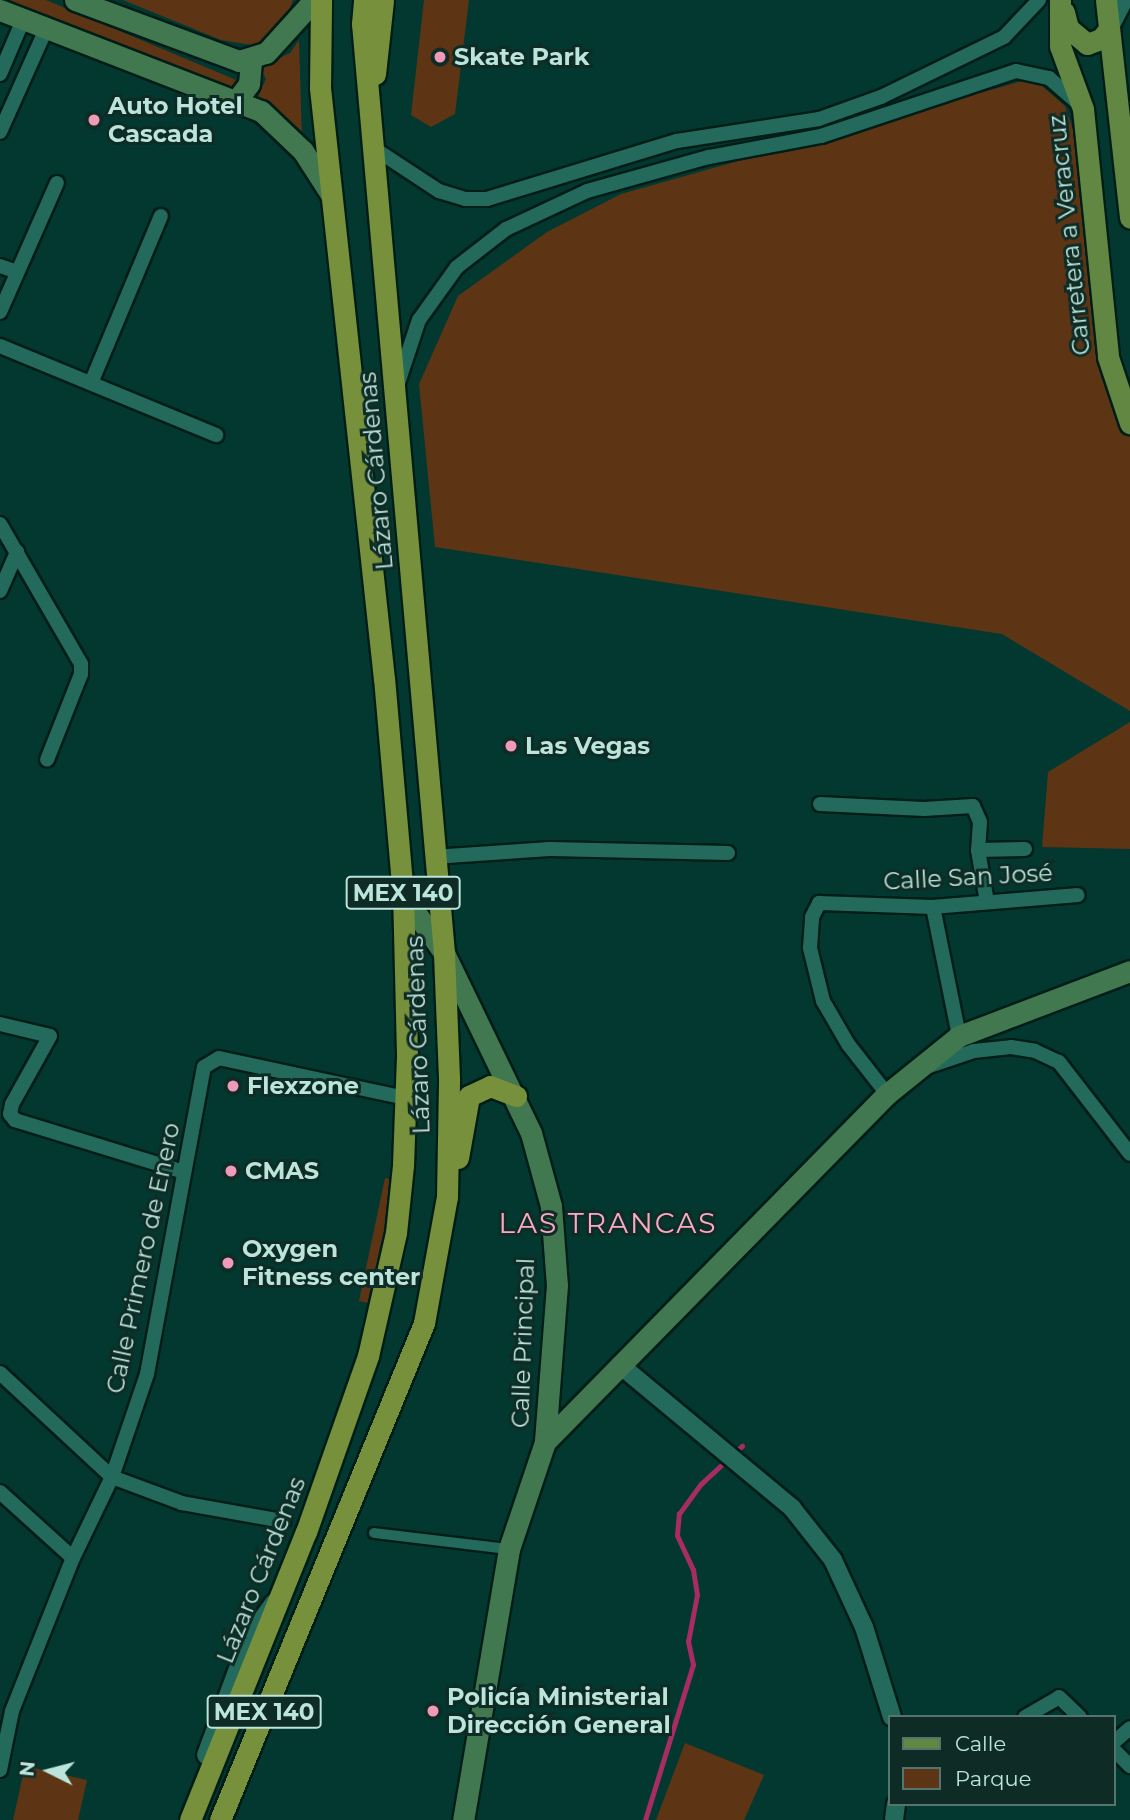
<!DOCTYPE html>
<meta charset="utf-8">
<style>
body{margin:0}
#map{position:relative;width:1130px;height:1820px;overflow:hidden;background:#02382f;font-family:Montserrat,sans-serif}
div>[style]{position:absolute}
.green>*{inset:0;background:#5e3514}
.stream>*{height:4.5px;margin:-2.25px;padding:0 2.25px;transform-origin:2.25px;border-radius:2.25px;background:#a62c63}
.roads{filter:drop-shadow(2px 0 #011d17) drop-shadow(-2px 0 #011d17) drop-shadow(0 2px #011d17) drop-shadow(0 -2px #011d17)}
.pedestrian>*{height:10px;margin:-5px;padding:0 5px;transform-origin:5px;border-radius:5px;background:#236a5c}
.minor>*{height:14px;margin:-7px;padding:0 7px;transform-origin:7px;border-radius:7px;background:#236a5c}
.tertiary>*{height:18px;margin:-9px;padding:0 9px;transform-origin:9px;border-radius:9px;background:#236a5c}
.secondary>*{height:21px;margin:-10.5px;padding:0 10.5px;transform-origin:10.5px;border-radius:10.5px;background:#427850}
.primary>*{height:21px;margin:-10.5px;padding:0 10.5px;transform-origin:10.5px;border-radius:10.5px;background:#618743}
.trunk>*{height:21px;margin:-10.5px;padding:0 10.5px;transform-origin:10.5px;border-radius:10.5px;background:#76903b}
.dots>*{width:19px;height:19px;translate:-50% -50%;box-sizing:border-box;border:4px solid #0e2b25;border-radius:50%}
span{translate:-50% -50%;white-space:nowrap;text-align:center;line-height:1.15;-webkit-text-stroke:6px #0e2b25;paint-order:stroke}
.shield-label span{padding:2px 5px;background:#0e2b25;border:2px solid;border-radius:5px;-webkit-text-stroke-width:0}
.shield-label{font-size:23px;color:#bbe5da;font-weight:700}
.poi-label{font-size:24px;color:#bbe5da;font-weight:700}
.left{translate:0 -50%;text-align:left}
.street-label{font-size:24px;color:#bbe5da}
.quarter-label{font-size:28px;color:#fbaac6;letter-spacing:2px}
.legend{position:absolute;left:888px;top:1715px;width:228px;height:91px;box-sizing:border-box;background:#0e2b25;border:2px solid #53756d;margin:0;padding:9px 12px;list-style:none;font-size:21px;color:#bbe5da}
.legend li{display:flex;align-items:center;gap:14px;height:35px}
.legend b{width:35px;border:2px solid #53756d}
.north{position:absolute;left:14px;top:1736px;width:70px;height:70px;-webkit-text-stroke:5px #0e2b25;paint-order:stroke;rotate:276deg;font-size:19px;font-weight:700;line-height:28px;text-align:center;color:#bbe5da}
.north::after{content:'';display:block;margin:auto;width:24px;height:32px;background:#bbe5da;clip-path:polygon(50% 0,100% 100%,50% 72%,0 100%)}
</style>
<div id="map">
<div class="green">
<div style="clip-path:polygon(8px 0,46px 0,241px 82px,237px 90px,227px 89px)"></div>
<div style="clip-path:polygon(123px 0,293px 0,281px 33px,257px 46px,221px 40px)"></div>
<div style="clip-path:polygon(424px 0,469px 0,455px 114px,431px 127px,411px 115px)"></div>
<div style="clip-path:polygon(299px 40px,302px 141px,256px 101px,266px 79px,260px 67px,290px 53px)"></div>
<div style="clip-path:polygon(1033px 78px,1065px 106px,1076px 138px,1130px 429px,1130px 711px,1002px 634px,435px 547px,419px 384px,458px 296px,547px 232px,621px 194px)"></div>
<div style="clip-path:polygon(1130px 722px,1130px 849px,1042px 847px,1048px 772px)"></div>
<div style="clip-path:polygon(385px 1178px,396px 1180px,373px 1304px,359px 1301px)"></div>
<div style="clip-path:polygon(685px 1743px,764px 1775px,744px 1820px,656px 1820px)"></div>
<div style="clip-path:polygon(25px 1766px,87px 1780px,78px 1820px,13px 1820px)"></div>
</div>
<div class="stream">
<div style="left:733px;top:1454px;width:12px;rotate:-42deg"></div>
<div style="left:645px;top:1820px;width:162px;rotate:-72.8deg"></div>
<div style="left:693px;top:1665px;width:24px;rotate:-102deg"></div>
<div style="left:688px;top:1642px;width:48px;rotate:-79.2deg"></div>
<div style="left:697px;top:1595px;width:25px;rotate:-99deg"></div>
<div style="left:693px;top:1570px;width:38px;rotate:-115deg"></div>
<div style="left:677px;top:1535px;width:21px;rotate:-85deg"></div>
<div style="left:679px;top:1514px;width:37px;rotate:-54deg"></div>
<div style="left:701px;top:1484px;width:35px;rotate:-43deg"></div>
</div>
<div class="roads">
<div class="pedestrian">
<div style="left:374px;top:1533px;width:136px;rotate:6.8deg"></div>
</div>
<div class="minor">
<div style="left:0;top:74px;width:59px;rotate:-66.9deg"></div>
<div style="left:0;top:132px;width:113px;rotate:-65.9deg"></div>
<div style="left:375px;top:149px;width:77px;rotate:33.3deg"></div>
<div style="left:439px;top:191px;width:27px;rotate:17deg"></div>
<div style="left:465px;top:199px;width:22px"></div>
<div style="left:487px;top:199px;width:199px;rotate:-17deg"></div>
<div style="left:677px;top:141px;width:144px;rotate:-8.8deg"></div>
<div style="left:819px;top:119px;width:66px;rotate:-19.5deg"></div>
<div style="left:881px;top:97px;width:137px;rotate:-26deg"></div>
<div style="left:1004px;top:37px;width:51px;rotate:-46.6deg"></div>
<div style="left:0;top:266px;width:18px;rotate:19deg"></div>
<div style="left:0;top:312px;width:141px;rotate:-66.2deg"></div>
<div style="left:0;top:346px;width:234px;rotate:22.4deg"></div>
<div style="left:91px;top:383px;width:181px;rotate:-67.3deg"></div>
<div style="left:397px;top:386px;width:70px;rotate:-71.6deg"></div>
<div style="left:419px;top:320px;width:65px;rotate:-54.4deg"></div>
<div style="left:457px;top:267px;width:62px;rotate:-37.8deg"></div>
<div style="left:506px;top:229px;width:89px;rotate:-25.1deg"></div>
<div style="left:587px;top:191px;width:127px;rotate:-15.6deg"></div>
<div style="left:709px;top:157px;width:114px;rotate:-10.6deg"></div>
<div style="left:821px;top:136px;width:206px;rotate:-18.4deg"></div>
<div style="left:1016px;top:71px;width:34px;rotate:12deg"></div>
<div style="left:1049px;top:78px;width:38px;rotate:41deg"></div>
<div style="left:0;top:524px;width:162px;rotate:59.9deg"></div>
<div style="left:81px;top:664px;width:10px;rotate:90deg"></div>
<div style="left:81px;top:674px;width:92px;rotate:111.6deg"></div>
<div style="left:0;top:591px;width:43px;rotate:-66.4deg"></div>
<div style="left:820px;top:804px;width:104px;rotate:2.8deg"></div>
<div style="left:924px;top:809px;width:49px;rotate:-3.5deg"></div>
<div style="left:973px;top:806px;width:17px;rotate:66deg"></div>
<div style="left:980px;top:822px;width:28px;rotate:94deg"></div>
<div style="left:978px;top:850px;width:53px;rotate:80.2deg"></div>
<div style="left:978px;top:850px;width:47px;rotate:-1.2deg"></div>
<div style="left:433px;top:857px;width:117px;rotate:-3.9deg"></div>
<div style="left:550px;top:849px;width:178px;rotate:1.3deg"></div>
<div style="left:933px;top:907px;width:132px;rotate:78.6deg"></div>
<div style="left:0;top:1024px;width:51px;rotate:13.5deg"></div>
<div style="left:50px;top:1036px;width:78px;rotate:119.2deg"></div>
<div style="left:12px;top:1104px;width:10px;rotate:101deg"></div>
<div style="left:10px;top:1114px;width:8px;rotate:50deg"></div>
<div style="left:15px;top:1120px;width:177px;rotate:17.1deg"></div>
<div style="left:929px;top:1066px;width:47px;rotate:-18.4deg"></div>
<div style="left:974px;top:1051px;width:37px;rotate:-6deg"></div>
<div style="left:1011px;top:1047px;width:24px;rotate:9deg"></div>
<div style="left:1035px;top:1051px;width:26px;rotate:25deg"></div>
<div style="left:1059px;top:1062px;width:116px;rotate:52.3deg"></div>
<div style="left:887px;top:1094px;width:63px;rotate:-128deg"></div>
<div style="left:848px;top:1044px;width:50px;rotate:-120.2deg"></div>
<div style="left:823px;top:1001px;width:55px;rotate:-103.8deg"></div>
<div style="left:810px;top:948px;width:31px;rotate:-86deg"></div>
<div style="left:812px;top:917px;width:16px;rotate:-63deg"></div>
<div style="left:819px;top:903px;width:114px;rotate:2deg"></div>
<div style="left:933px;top:907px;width:145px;rotate:-4.7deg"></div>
<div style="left:0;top:1373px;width:153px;rotate:42.9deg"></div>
<div style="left:112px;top:1477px;width:75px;rotate:20.4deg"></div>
<div style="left:182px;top:1503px;width:103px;rotate:10.1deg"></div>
<div style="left:0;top:1492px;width:98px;rotate:42.1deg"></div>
<div style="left:1025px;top:1717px;width:39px;rotate:-30deg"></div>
<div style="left:1059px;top:1697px;width:29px;rotate:44deg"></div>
<div style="left:1114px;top:1742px;width:21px;rotate:-41deg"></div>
<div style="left:1114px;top:1750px;width:23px;rotate:45deg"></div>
<div style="left:0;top:1770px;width:60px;rotate:-78.5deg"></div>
<div style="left:12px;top:1711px;width:165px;rotate:-68.3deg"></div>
<div style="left:73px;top:1558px;width:90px;rotate:-64.3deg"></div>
<div style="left:112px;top:1477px;width:109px;rotate:-71.2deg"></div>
<div style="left:147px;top:1374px;width:312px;rotate:-79.5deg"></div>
<div style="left:204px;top:1067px;width:17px;rotate:-31deg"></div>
<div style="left:219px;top:1058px;width:191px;rotate:12.1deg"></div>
</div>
<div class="tertiary">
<div style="left:1109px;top:29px;width:33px;rotate:-63deg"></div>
<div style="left:620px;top:1365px;width:224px;rotate:39.7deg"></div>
<div style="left:792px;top:1508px;width:66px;rotate:51.7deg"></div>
<div style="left:833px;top:1560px;width:74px;rotate:65.2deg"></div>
<div style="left:864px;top:1627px;width:94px;rotate:72.7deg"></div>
<div style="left:206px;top:1755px;width:127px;rotate:-69.7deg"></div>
<div style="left:250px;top:1636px;width:41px;rotate:-54deg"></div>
<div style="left:894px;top:1820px;width:16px;rotate:-83deg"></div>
</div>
<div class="secondary">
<div style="left:75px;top:0;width:175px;rotate:20.4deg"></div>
<div style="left:239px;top:61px;width:28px;rotate:-17deg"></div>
<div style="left:266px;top:53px;width:72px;rotate:-47.8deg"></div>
<div style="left:0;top:10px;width:280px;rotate:21.2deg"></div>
<div style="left:261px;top:111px;width:58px;rotate:43.6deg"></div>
<div style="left:303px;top:151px;width:50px;rotate:57.3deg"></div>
<div style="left:236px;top:101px;width:21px;rotate:-53deg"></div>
<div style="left:249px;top:84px;width:25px;rotate:-85deg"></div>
<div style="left:403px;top:895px;width:71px;rotate:54.7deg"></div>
<div style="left:444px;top:953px;width:200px;rotate:64.2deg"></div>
<div style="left:531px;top:1133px;width:76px;rotate:74.7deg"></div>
<div style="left:551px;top:1206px;width:79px;rotate:85.7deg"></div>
<div style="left:557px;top:1285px;width:157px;rotate:94.4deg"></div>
<div style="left:545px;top:1442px;width:113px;rotate:108.6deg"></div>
<div style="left:509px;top:1549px;width:275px;rotate:99.6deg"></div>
<div style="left:545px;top:1442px;width:488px;rotate:-45.5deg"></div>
<div style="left:887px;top:1094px;width:92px;rotate:-38.9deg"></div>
<div style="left:959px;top:1036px;width:183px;rotate:-20.8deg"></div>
</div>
<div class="primary">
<div style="left:1060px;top:0;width:46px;rotate:90deg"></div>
<div style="left:1060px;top:46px;width:67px;rotate:69.9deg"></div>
<div style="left:1083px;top:109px;width:249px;rotate:84.2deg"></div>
<div style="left:1108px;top:357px;width:70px;rotate:71.6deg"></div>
<div style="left:1106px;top:0;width:219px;rotate:83.7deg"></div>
<div style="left:1064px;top:12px;width:16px;rotate:76deg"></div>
<div style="left:1068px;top:28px;width:25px;rotate:40deg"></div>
<div style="left:1087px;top:44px;width:15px;rotate:-20deg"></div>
<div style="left:1101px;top:39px;width:13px;rotate:-51deg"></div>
</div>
<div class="trunk">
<div style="left:375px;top:74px;width:74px;rotate:-83.8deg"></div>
<div style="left:458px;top:1158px;width:63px;rotate:-79.9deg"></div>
<div style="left:469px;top:1096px;width:23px;rotate:-25deg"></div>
<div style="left:490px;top:1086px;width:28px;rotate:21deg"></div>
<div style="left:190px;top:1820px;width:310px;rotate:-68.1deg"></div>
<div style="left:306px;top:1532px;width:187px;rotate:-70.6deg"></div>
<div style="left:368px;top:1356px;width:126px;rotate:-77.2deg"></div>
<div style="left:396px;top:1233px;width:68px;rotate:-84.1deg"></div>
<div style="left:403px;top:1165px;width:111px;rotate:-87.9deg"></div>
<div style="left:407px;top:1054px;width:159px;rotate:-91.4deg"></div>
<div style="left:403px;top:895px;width:217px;rotate:-95deg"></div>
<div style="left:384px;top:679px;width:594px;rotate:-96.18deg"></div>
<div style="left:320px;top:88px;width:88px;rotate:-89.3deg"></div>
<div style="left:220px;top:1820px;width:537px;rotate:-67.68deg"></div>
<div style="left:424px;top:1323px;width:128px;rotate:-79.7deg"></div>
<div style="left:447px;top:1197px;width:119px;rotate:-89deg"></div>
<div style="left:449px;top:1078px;width:125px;rotate:-92.3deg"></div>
<div style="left:444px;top:953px;width:933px;rotate:-95.04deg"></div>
<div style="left:362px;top:24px;width:24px;rotate:-85deg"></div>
</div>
</div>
<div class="dots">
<div style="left:440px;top:57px;background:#ef9ab8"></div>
<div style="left:94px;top:120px;background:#ef9ab8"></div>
<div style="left:511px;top:746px;background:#ef9ab8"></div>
<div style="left:233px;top:1086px;background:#ef9ab8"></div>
<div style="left:231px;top:1171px;background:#ef9ab8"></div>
<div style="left:228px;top:1263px;background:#ef9ab8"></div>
<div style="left:433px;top:1711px;background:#ef9ab8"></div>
</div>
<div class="shield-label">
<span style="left:403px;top:893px">MEX 140</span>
<span style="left:264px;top:1712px">MEX 140</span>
</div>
<div class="poi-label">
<span class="left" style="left:454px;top:57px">Skate Park</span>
<span class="left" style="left:108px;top:120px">Auto Hotel<br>Cascada</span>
<span class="left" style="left:525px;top:746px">Las Vegas</span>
<span class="left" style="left:247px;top:1086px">Flexzone</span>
<span class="left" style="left:245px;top:1171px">CMAS</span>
<span class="left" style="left:242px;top:1263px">Oxygen<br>Fitness center</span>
<span class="left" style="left:447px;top:1711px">Policía Ministerial<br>Dirección General</span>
</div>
<div class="street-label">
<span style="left:1069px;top:235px;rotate:-96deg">Carretera a Veracruz</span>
<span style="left:376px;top:471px;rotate:-95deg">Lázaro Cárdenas</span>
<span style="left:968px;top:877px;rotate:-3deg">Calle San José</span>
<span style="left:418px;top:1035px;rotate:-92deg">Lázaro Cárdenas</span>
<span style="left:143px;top:1258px;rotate:-78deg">Calle Primero de Enero</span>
<span style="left:523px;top:1343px;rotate:-88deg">Calle Principal</span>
<span style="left:261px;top:1570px;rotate:-68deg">Lázaro Cárdenas</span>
</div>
<div class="quarter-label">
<span style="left:608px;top:1223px">LAS TRANCAS</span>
</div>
<ul class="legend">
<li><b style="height:9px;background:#618743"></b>Calle</li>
<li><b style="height:19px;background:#5e3514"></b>Parque</li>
</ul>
<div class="north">N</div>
</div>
